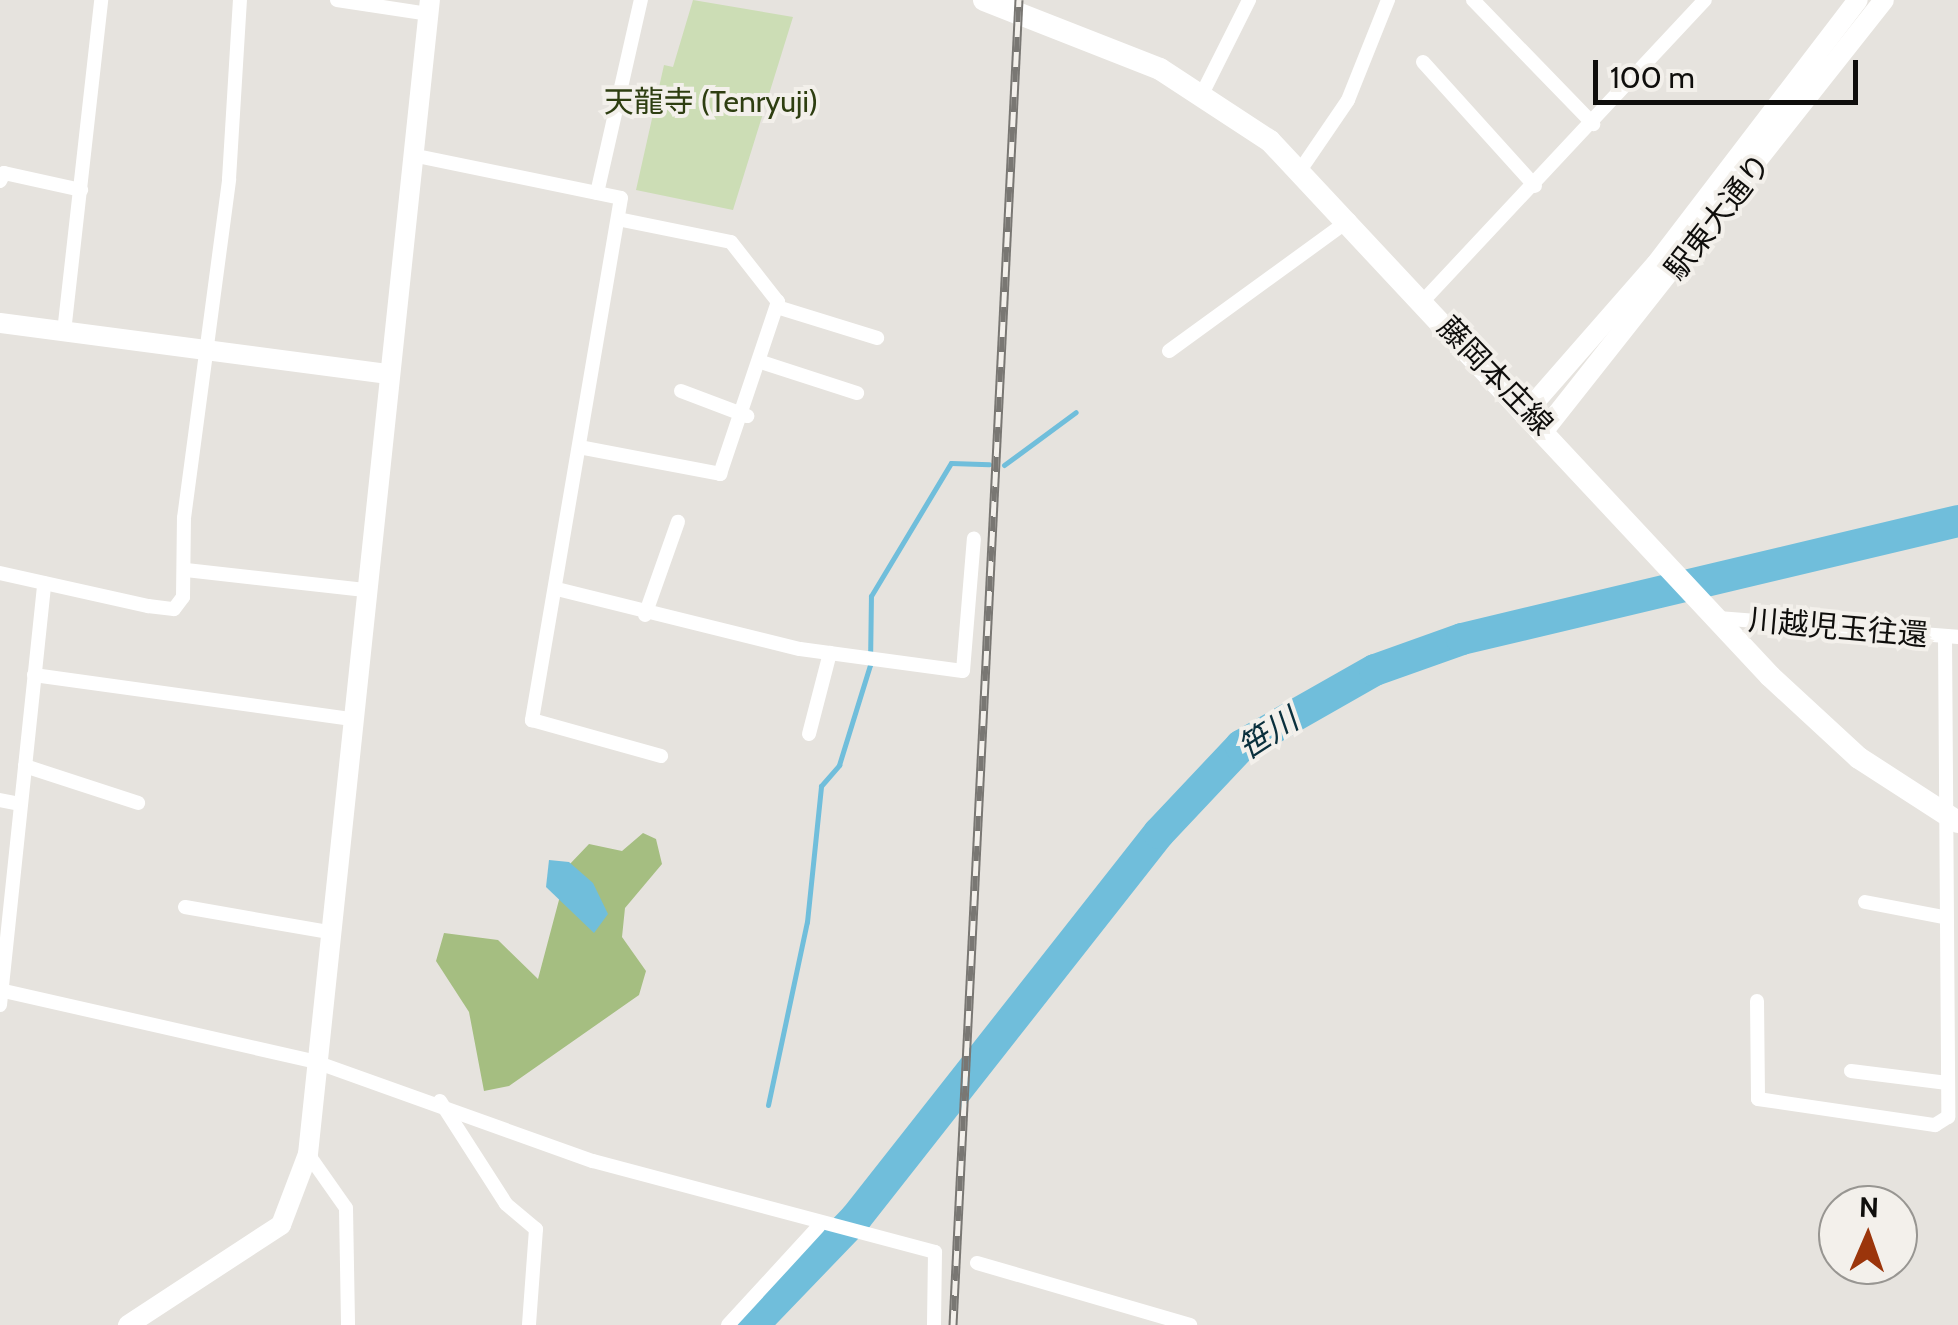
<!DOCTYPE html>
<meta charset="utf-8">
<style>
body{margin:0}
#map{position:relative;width:1958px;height:1325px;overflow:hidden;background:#e6e3de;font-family:Cabin,"Noto Sans JP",sans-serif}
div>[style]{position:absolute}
.green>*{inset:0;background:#ccddb5}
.forest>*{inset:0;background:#a5be81}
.water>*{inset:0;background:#70bedb}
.stream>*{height:5px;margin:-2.5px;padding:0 2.5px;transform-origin:2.5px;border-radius:2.5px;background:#70bedb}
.river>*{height:32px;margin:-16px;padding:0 16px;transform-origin:16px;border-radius:16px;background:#70bedb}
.street>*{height:14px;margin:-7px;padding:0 7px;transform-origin:7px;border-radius:7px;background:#fff}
.secondary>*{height:20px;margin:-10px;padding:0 10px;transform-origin:10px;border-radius:10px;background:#fff}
.primary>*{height:22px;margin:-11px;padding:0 11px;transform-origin:11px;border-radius:11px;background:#fff}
.rail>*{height:9px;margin-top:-4.5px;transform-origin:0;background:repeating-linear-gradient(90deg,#f3f0eb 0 15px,#797773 0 30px);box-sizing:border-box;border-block:2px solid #797773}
span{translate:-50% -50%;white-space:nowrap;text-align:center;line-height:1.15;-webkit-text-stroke:8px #f3f0eb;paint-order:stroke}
.park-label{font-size:30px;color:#2e3e11}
.street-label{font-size:30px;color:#0f0e0c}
.water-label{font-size:32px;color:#0a303d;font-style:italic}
.north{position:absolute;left:1818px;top:1185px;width:100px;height:100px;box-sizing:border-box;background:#f3f0eb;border:2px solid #989692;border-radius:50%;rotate:2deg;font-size:28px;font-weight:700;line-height:40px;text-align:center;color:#0f0e0c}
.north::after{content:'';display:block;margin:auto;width:35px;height:45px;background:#9b350b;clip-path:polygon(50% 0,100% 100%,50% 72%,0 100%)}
.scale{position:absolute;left:1593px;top:60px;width:265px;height:45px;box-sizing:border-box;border:5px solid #0f0e0c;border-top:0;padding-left:12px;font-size:30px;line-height:35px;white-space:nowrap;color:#0f0e0c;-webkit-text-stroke:8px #f3f0eb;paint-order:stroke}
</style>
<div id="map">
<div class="green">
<div style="clip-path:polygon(693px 0,793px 17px,733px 210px,636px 190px,664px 65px,673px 67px)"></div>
</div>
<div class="forest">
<div style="clip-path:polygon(643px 833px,656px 839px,662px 864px,625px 908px,622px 937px,646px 971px,639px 995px,509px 1086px,484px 1091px,469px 1012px,436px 961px,444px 933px,498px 940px,538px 979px,568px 866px,589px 844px,622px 851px)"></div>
</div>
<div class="water">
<div style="clip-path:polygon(549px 860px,569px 862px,593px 883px,608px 914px,594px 933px,546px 887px)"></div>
</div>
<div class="stream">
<div style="left:1004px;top:465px;width:89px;rotate:-36.4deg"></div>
<div style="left:768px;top:1105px;width:187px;rotate:-78deg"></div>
<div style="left:807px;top:922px;width:137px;rotate:-84.1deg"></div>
<div style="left:821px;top:786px;width:28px;rotate:-49deg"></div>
<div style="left:839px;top:765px;width:105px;rotate:-72.8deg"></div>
<div style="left:870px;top:665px;width:69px;rotate:-89.2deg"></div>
<div style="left:871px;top:596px;width:155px;rotate:-59deg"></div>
<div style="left:951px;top:463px;width:38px;rotate:2deg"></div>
</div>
<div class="river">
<div style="left:753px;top:1325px;width:149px;rotate:-46.1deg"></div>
<div style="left:856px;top:1218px;width:490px;rotate:-51.8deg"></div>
<div style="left:1159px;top:833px;width:120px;rotate:-46.7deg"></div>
<div style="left:1241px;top:746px;width:154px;rotate:-29.6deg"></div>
<div style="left:1375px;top:670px;width:92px;rotate:-19.6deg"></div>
<div style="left:1462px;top:639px;width:510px;rotate:-13.38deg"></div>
</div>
<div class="street">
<div style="left:337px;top:0;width:92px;rotate:8.7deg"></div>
<div style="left:1473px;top:0;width:173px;rotate:45.9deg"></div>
<div style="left:1423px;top:62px;width:167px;rotate:47.9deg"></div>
<div style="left:1203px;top:92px;width:103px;rotate:-63.4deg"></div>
<div style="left:412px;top:155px;width:213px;rotate:11.6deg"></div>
<div style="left:621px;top:198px;width:530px;rotate:99.68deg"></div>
<div style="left:532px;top:720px;width:134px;rotate:15.6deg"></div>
<div style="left:1301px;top:169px;width:83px;rotate:-55.7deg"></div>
<div style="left:1348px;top:100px;width:108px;rotate:-68.2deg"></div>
<div style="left:0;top:181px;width:9px;rotate:-63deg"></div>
<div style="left:4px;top:173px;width:79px;rotate:12.4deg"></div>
<div style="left:597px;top:193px;width:198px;rotate:-77.2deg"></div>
<div style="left:1424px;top:300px;width:411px;rotate:-46.9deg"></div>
<div style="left:777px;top:307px;width:105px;rotate:17.2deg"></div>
<div style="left:64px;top:332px;width:334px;rotate:-83.6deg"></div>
<div style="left:1169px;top:351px;width:223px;rotate:-36deg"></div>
<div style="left:761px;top:362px;width:101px;rotate:17.9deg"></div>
<div style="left:681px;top:391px;width:71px;rotate:20.7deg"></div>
<div style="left:579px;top:447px;width:144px;rotate:10.8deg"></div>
<div style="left:720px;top:474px;width:182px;rotate:-71.4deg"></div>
<div style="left:778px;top:302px;width:76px;rotate:-128.1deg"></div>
<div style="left:731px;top:242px;width:115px;rotate:-168.5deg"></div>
<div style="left:186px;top:570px;width:180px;rotate:6.4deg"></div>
<div style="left:0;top:573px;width:152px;rotate:12.6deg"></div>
<div style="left:148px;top:606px;width:26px;rotate:7deg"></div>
<div style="left:174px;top:609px;width:15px;rotate:-53deg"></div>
<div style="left:183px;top:597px;width:79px;rotate:-89.3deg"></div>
<div style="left:184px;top:518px;width:342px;rotate:-82.4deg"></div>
<div style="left:229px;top:179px;width:179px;rotate:-86.5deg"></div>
<div style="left:561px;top:590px;width:246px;rotate:13.9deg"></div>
<div style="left:800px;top:649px;width:164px;rotate:7.7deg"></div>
<div style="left:963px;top:671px;width:133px;rotate:-85.3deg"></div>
<div style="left:645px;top:615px;width:99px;rotate:-70.5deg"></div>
<div style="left:1718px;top:618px;width:241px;rotate:4.5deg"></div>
<div style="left:1945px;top:636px;width:481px;rotate:89.6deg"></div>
<div style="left:34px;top:675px;width:321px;rotate:7.9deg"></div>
<div style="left:809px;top:734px;width:84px;rotate:-75.5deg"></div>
<div style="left:25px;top:766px;width:119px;rotate:18.1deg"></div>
<div style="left:0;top:800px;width:21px;rotate:11deg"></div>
<div style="left:1865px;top:902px;width:79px;rotate:10.9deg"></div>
<div style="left:185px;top:907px;width:145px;rotate:9.9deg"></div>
<div style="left:0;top:990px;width:321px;rotate:12.8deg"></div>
<div style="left:313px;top:1061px;width:297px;rotate:19.7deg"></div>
<div style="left:593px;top:1161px;width:354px;rotate:14.9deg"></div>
<div style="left:935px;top:1252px;width:73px;rotate:90.8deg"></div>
<div style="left:1757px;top:1001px;width:98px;rotate:89.4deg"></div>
<div style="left:1758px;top:1099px;width:179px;rotate:8.4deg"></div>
<div style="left:1935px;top:1125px;width:15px;rotate:-32deg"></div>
<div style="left:0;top:1005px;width:424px;rotate:-84deg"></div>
<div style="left:1851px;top:1071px;width:97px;rotate:7.1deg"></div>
<div style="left:440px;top:1101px;width:122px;rotate:57.3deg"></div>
<div style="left:506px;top:1204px;width:39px;rotate:40deg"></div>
<div style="left:536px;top:1229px;width:96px;rotate:94.2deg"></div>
<div style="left:308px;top:1154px;width:66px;rotate:54.9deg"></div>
<div style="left:346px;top:1208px;width:117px;rotate:89deg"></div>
<div style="left:977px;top:1263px;width:222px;rotate:16.2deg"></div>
<div style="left:728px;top:1325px;width:133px;rotate:-47.4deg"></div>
</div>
<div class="secondary">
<div style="left:0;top:323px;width:392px;rotate:7.5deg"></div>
<div style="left:1528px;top:410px;width:194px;rotate:-48.8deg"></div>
<div style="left:1656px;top:264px;width:332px;rotate:-52.6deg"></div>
<div style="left:1546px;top:428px;width:545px;rotate:-51.7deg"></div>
<div style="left:128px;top:1325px;width:183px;rotate:-33.2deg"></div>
<div style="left:281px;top:1225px;width:76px;rotate:-69.2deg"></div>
<div style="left:308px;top:1154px;width:1160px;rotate:-83.97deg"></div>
</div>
<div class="primary">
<div style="left:984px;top:0;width:189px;rotate:21.4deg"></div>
<div style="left:1160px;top:69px;width:131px;rotate:33.2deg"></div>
<div style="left:1270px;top:141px;width:732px;rotate:46.94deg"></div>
<div style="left:1770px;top:676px;width:121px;rotate:42.7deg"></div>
<div style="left:1859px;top:758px;width:118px;rotate:32.9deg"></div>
</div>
<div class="rail">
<div style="left:953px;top:1325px;width:1327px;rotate:-87.15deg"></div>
</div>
<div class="park-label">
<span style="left:711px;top:102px">天龍寺 (Tenryuji)</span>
</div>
<div class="street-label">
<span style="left:1718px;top:217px;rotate:-52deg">駅東大通り</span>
<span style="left:1495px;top:376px;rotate:46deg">藤岡本庄線</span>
<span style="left:1838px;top:628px;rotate:5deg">川越児玉往還</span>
</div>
<div class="water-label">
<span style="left:1268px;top:734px;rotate:-33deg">笹川</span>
</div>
<div class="north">N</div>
<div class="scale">100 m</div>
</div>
